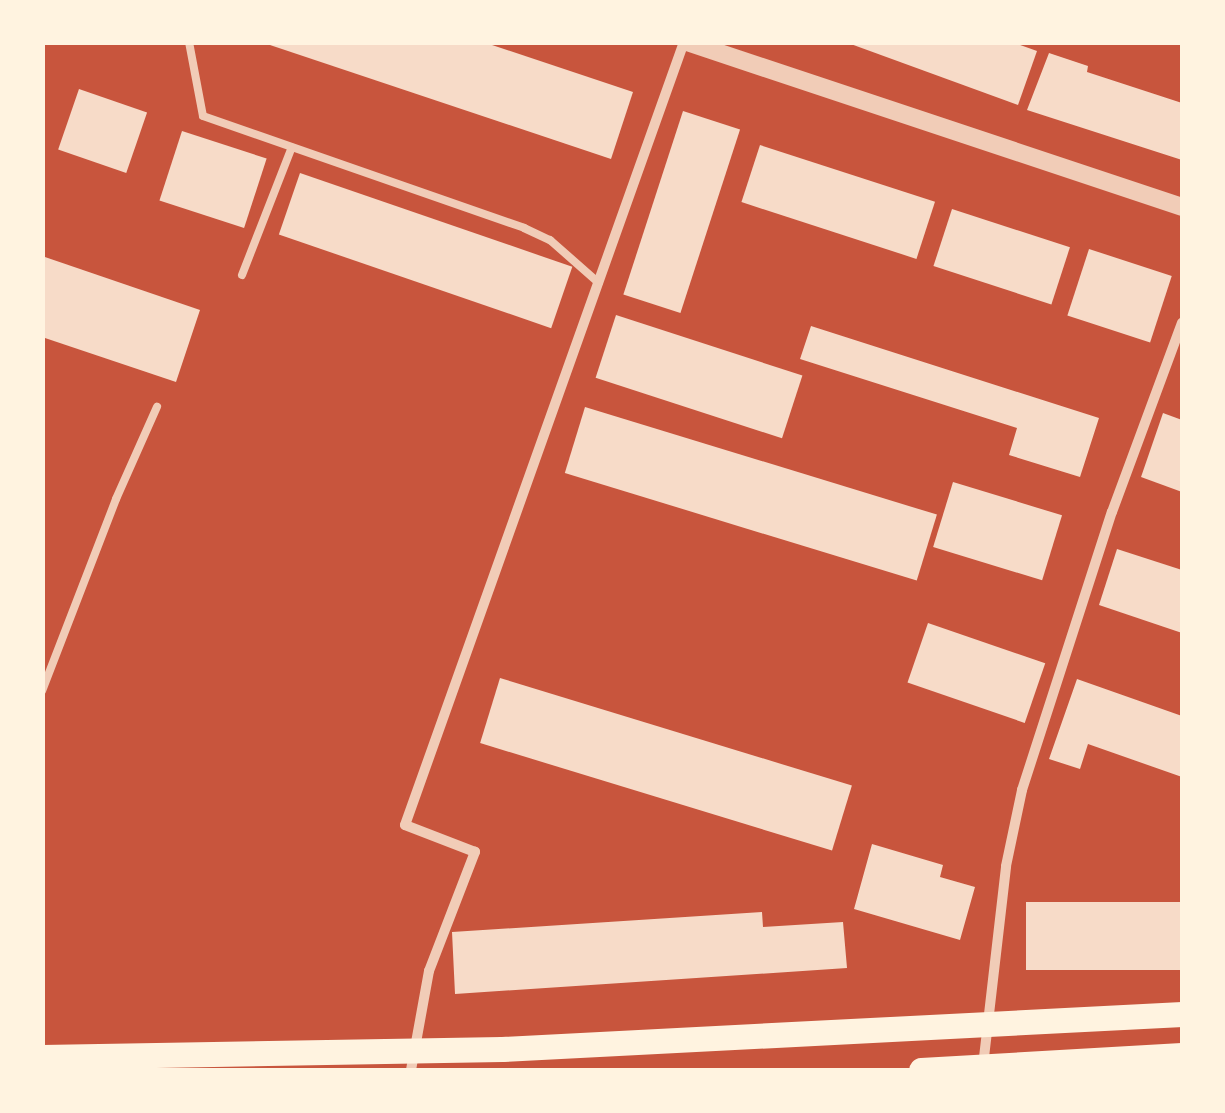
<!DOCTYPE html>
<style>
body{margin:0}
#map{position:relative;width:1225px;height:1113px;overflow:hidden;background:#c8553d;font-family:Cabin,sans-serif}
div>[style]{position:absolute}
.building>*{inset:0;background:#f7dbc8;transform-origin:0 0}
.service>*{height:8px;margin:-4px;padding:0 4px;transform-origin:4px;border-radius:4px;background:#f1ccb7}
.minor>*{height:10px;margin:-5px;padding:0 5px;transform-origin:5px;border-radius:5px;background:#f1ccb7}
.tertiary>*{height:18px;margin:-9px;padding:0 9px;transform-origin:9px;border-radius:9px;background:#f1ccb7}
.trunk>*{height:25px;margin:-12.5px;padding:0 12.5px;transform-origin:12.5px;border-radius:12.5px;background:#fff3e0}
span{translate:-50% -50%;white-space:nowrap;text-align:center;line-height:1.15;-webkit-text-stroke:8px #fff3e0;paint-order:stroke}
.frame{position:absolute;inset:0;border:45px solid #fff3e0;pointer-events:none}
</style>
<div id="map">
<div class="building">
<div style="clip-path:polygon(261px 42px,483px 42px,633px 92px,611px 159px)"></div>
<div style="clip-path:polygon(1012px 42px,1037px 51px,1018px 105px,848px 43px)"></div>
<div style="clip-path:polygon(1049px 53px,1088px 66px,1087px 72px,1182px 103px,1182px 160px,1027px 110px)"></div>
<div style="left:79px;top:89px;width:72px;height:64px;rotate:19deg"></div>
<div style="left:683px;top:111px;width:60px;height:193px;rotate:18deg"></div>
<div style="left:182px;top:131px;width:89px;height:73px;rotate:18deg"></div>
<div style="left:760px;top:145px;width:184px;height:60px;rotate:18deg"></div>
<div style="left:300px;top:173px;width:288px;height:65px;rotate:19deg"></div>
<div style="left:952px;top:209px;width:124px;height:60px;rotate:18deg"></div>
<div style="left:1089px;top:249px;width:87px;height:70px;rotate:18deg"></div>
<div style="clip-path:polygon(42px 256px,200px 310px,176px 382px,42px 337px)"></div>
<div style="left:616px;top:315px;width:196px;height:66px;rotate:18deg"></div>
<div style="clip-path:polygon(811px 326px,1099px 418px,1080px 477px,1009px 455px,1017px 428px,800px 359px)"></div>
<div style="left:585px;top:407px;width:368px;height:69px;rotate:17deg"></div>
<div style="clip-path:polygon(1163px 413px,1182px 420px,1182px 492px,1141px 477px)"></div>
<div style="left:953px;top:482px;width:114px;height:68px;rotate:17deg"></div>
<div style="clip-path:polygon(1117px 549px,1182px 570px,1182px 633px,1099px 605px)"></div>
<div style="left:928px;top:623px;width:124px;height:63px;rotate:19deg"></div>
<div style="left:500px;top:678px;width:368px;height:68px;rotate:17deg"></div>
<div style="clip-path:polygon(1077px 679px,1182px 716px,1182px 777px,1088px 744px,1080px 769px,1049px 759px)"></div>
<div style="clip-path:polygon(872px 844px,943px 865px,940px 877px,975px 887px,960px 940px,854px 909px)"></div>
<div style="left:1182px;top:902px;width:68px;height:156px;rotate:90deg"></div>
<div style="clip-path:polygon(762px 912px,763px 927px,843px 922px,847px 968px,455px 994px,452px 932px)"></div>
</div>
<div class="service">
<div style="left:189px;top:42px;width:75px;rotate:79.3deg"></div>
<div style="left:203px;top:116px;width:340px;rotate:19.2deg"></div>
<div style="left:524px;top:228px;width:29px;rotate:25deg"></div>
<div style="left:550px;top:240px;width:65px;rotate:41.3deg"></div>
<div style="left:242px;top:275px;width:137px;rotate:-68.7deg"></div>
<div style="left:42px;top:691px;width:206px;rotate:-68.9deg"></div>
<div style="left:116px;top:499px;width:101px;rotate:-66deg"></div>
</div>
<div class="minor">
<div style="left:983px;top:1066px;width:201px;rotate:-83.4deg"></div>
<div style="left:1006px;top:866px;width:78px;rotate:-78.1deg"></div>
<div style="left:1022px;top:790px;width:292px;rotate:-72.1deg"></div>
<div style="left:1112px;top:512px;width:202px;rotate:-69.7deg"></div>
<div style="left:411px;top:1070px;width:101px;rotate:-79.7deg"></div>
<div style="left:429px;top:971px;width:128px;rotate:-68.9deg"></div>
<div style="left:475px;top:852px;width:75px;rotate:-158.9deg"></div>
<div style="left:405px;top:825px;width:831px;rotate:-70.39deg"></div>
</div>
<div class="tertiary">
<div style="left:687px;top:42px;width:522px;rotate:18.43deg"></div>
</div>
<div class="trunk">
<div style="left:42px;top:1057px;width:460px;rotate:-1deg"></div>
<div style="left:502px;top:1049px;width:681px;rotate:-2.95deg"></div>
<div style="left:921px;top:1070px;width:261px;rotate:-3.3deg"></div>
</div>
<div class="frame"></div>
</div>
